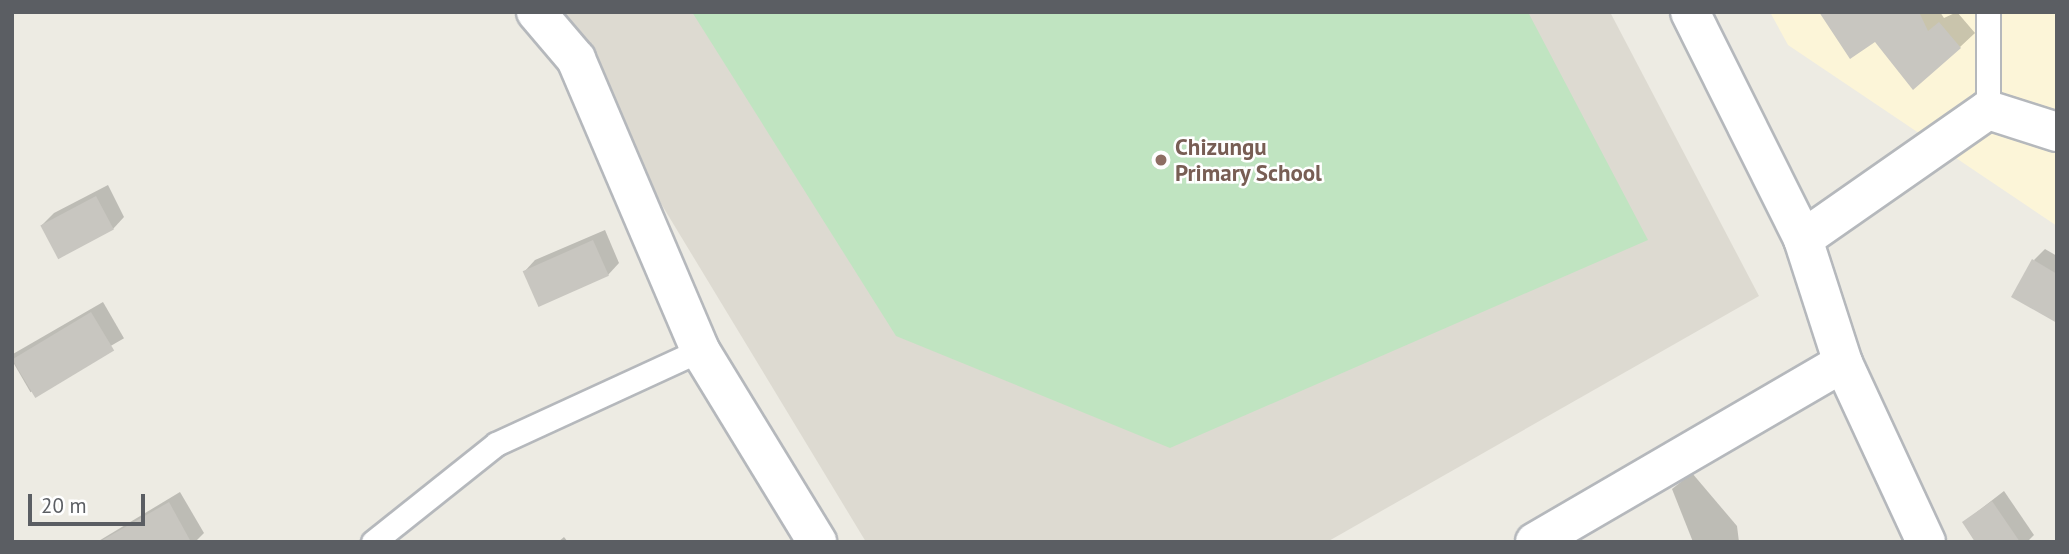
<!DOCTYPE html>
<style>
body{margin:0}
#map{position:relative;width:2069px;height:554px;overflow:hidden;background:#edebe3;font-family:"PT Sans",sans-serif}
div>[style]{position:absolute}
.commercial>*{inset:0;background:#fcf5d8}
.education>*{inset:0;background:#dddad1}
.green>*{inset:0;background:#c0e4c1}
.shadow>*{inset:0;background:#0003;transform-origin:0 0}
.building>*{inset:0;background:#c8c6c0;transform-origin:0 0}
.roads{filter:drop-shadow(2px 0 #b5b8bc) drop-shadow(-2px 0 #b5b8bc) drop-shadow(0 2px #b5b8bc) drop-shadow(0 -2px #b5b8bc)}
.service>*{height:23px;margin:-11.5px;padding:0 11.5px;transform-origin:11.5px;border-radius:11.5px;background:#fff}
.minor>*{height:38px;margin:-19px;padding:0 19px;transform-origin:19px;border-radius:19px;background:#fff}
.tertiary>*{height:38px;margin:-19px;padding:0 19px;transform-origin:19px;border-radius:19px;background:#fff}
.dots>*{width:19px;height:19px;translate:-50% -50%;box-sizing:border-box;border:4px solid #fff;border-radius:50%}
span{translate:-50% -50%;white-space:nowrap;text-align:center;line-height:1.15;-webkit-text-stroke:5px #fff;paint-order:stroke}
.education-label{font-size:23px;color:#785e54;font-weight:700}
.left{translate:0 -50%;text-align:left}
.frame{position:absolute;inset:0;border:14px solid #5b5e63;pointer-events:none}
.scale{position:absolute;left:28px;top:494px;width:117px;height:32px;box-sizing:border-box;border:4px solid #5b5e63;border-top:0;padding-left:9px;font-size:21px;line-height:24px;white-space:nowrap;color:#5b5e63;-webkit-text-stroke:5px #fff;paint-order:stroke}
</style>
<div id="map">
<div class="commercial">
<div style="clip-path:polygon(1770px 12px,2057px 12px,2057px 226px,1788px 45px)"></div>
</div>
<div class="education">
<div style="clip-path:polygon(545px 12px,1610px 12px,1759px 296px,1327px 542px,866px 542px)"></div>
</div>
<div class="green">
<div style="clip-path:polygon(692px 12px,1528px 12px,1648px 240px,1170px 448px,896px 336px)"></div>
</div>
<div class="shadow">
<div style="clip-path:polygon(1821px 12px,1940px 12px,1944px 18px,1957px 12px,1975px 33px,1960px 47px,1876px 39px)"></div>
<div style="clip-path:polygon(108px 185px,124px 217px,113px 229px,42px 225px,54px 213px)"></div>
<div style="clip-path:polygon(605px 230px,619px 263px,608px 275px,524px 272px,535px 260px)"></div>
<div style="clip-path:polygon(2045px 249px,2057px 256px,2057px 321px,2034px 260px)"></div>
<div style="left:103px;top:302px;width:42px;height:108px;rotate:60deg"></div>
<div style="clip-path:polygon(1692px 473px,1737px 526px,1739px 542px,1693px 542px,1672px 489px)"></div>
<div style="clip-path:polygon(2004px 491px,2034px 535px,2027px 542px,1977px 542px,1964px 522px)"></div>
<div style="clip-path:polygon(180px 492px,204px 533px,195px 542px,97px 542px)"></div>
<div style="clip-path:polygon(564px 537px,568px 542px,558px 542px)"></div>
</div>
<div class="building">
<div style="clip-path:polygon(1819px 12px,1919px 12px,1928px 31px,1939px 22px,1961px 48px,1913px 90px,1875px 42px,1850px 59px)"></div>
<div style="left:96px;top:196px;width:38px;height:63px;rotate:62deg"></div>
<div style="left:593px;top:240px;width:39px;height:77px;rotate:66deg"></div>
<div style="clip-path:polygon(2032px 259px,2057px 274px,2057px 323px,2011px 297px)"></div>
<div style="left:91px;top:312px;width:45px;height:92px;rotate:59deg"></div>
<div style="clip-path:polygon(1992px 501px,2020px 542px,1975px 542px,1962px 522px)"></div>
<div style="clip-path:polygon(169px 502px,191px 542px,99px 542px)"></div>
</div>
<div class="roads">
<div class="service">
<div style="left:1988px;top:110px;width:98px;rotate:-90deg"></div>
<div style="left:373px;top:542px;width:157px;rotate:-38.5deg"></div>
<div style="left:496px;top:444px;width:225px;rotate:-24.7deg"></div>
</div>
<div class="minor">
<div style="left:536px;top:12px;width:62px;rotate:49.6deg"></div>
<div style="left:576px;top:59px;width:316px;rotate:66.9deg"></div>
<div style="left:700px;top:350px;width:225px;rotate:58.6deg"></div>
<div style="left:1803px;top:239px;width:226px;rotate:-34.9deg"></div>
<div style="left:1988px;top:110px;width:72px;rotate:17.7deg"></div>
<div style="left:1535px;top:542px;width:356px;rotate:-30.2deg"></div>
</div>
<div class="tertiary">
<div style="left:1690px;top:12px;width:254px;rotate:63.5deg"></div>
<div style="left:1803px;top:239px;width:130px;rotate:72.1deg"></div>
<div style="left:1843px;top:363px;width:197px;rotate:65.1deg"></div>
</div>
</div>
<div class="dots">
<div style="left:1161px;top:160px;background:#8d6e63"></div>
</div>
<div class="education-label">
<span class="left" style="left:1175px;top:160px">Chizungu<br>Primary School</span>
</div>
<div class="frame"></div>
<div class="scale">20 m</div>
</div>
